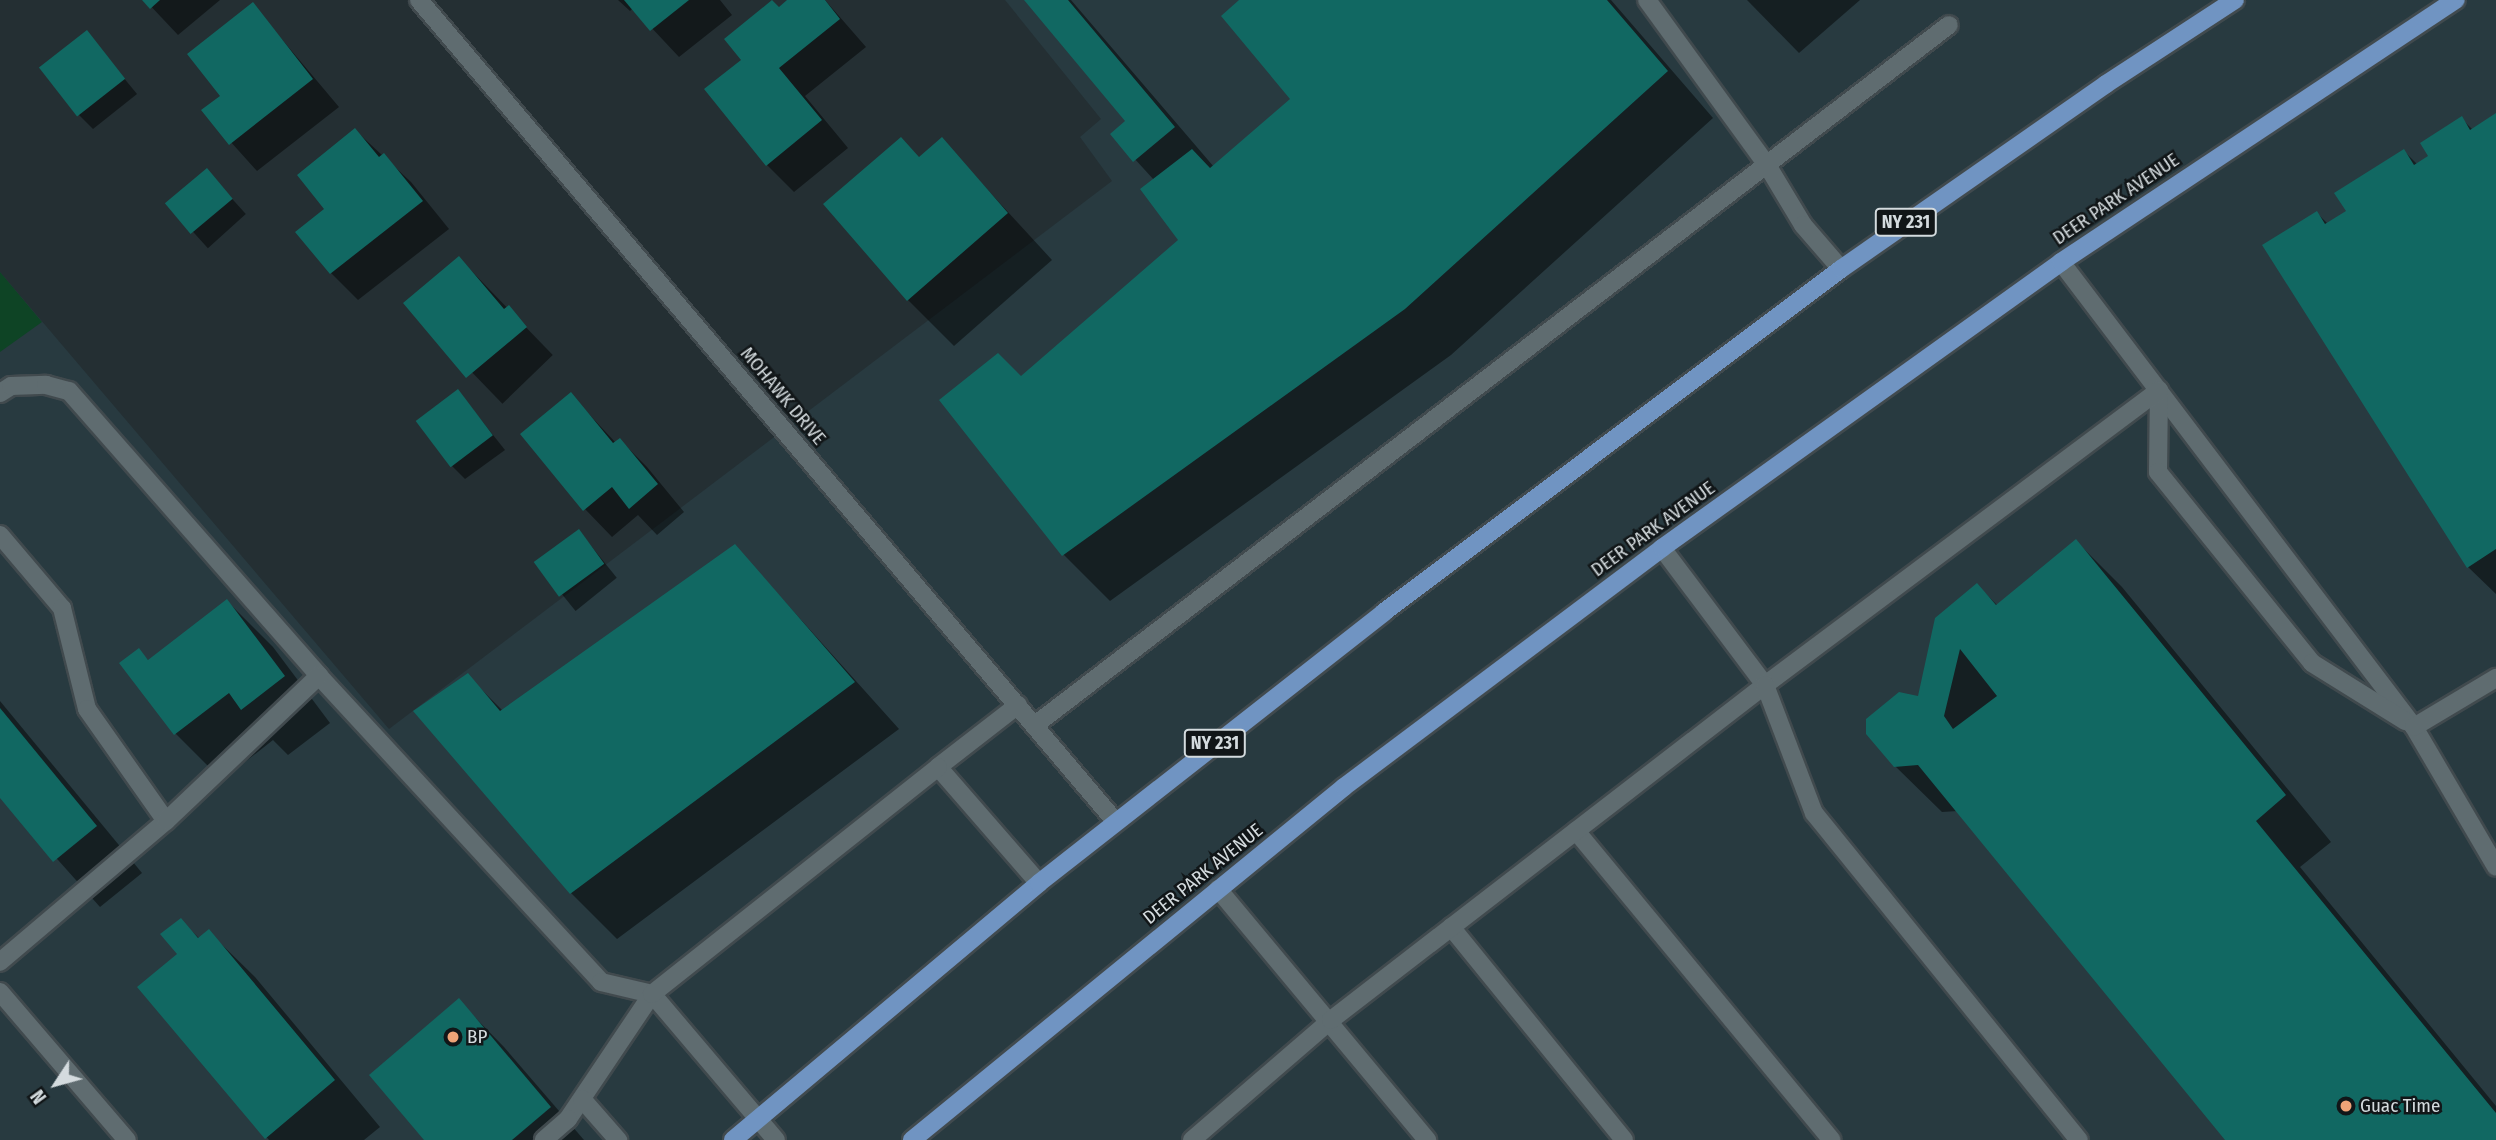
<!DOCTYPE html>
<style>
body{margin:0}
#map{position:relative;width:2496px;height:1140px;overflow:hidden;background:#242f33;font-family:"Fira Sans Condensed",sans-serif}
div>[style]{position:absolute}
.built>*{inset:0;background:#283a40}
.green>*{inset:0;background:#0e4425}
.shadow>*{inset:0;background:#0007;transform-origin:0 0}
.building>*{inset:0;background:#116862;transform-origin:0 0}
.roads{filter:drop-shadow(2px 0 #414a4e) drop-shadow(-2px 0 #414a4e) drop-shadow(0 2px #414a4e) drop-shadow(0 -2px #414a4e)}
.service>*{height:18px;margin:-9px;padding:0 9px;transform-origin:9px;border-radius:9px;background:#5f6c70}
.minor>*{height:18px;margin:-9px;padding:0 9px;transform-origin:9px;border-radius:9px;background:#5f6c70}
.primary>*{height:18px;margin:-9px;padding:0 9px;transform-origin:9px;border-radius:9px;background:#7094c2}
.dots>*{width:19px;height:19px;translate:-50% -50%;box-sizing:border-box;border:4px solid #111618;border-radius:50%}
span{translate:-50% -50%;white-space:nowrap;text-align:center;line-height:1.15;-webkit-text-stroke:5px #111618;paint-order:stroke}
.shield-label span{padding:2px 5px;background:#111618;border:2px solid;border-radius:5px;-webkit-text-stroke-width:0}
.shield-label{font-size:18px;color:#d4dbde;font-weight:700}
.street-label{font-size:19px;color:#d4dbde}
.poi-label{font-size:19px;color:#d4dbde}
.left{translate:0 -50%;text-align:left}
.north{position:absolute;left:21px;top:1049px;width:70px;height:70px;-webkit-text-stroke:5px #111618;paint-order:stroke;rotate:234deg;font-size:19px;font-weight:700;line-height:28px;text-align:center;color:#d4dbde}
.north::after{content:'';display:block;margin:auto;width:24px;height:32px;background:#d4dbde;clip-path:polygon(50% 0,100% 100%,50% 72%,0 100%)}
</style>
<div id="map">
<div class="built">
<div style="clip-path:polygon(1005px 0,2496px 0,2496px 1140px,0 1140px,0 272px,389px 729px,1112px 181px,1080px 137px,1101px 119px)"></div>
</div>
<div class="green">
<div style="clip-path:polygon(0 272px,42px 322px,0 352px)"></div>
</div>
<div class="shadow">
<div style="clip-path:polygon(145px 0,220px 0,178px 35px)"></div>
<div style="clip-path:polygon(618px 0,720px 0,732px 15px,679px 57px,633px 8px,630px 11px)"></div>
<div style="clip-path:polygon(790px 0,825px 0,866px 47px,805px 96px,848px 148px,794px 192px,767px 165px,744px 60px)"></div>
<div style="clip-path:polygon(1027px 0,1071px 0,1214px 167px,1293px 99px,1242px 0,1611px 0,1713px 118px,1451px 355px,1110px 601px,1064px 555px,941px 401px,1021px 378px,1180px 241px,1154px 180px,1112px 134px,1128px 121px)"></div>
<div style="clip-path:polygon(1747px 0,1860px 0,1799px 53px)"></div>
<div style="clip-path:polygon(253px 5px,339px 107px,257px 171px,203px 111px,222px 96px)"></div>
<div style="clip-path:polygon(86px 32px,137px 94px,93px 129px,79px 115px)"></div>
<div style="clip-path:polygon(2496px 115px,2496px 594px,2468px 567px,2317px 213px,2328px 224px,2348px 211px,2404px 151px,2418px 165px,2431px 156px,2461px 118px,2473px 130px)"></div>
<div style="clip-path:polygon(355px 130px,411px 182px,449px 229px,358px 300px,331px 273px,326px 209px)"></div>
<div style="clip-path:polygon(941px 139px,1052px 260px,954px 346px,908px 300px,920px 158px)"></div>
<div style="left:207px;top:171px;width:58px;height:51px;rotate:48deg"></div>
<div style="left:459px;top:258px;width:135px;height:70px;rotate:46deg"></div>
<div style="clip-path:polygon(458px 391px,505px 450px,465px 479px,452px 466px)"></div>
<div style="clip-path:polygon(571px 395px,616px 443px,620px 440px,647px 467px,684px 512px,657px 535px,638px 515px,612px 537px,585px 509px)"></div>
<div style="left:579px;top:531px;width:60px;height:53px;rotate:51deg"></div>
<div style="clip-path:polygon(2076px 541px,2122px 587px,2331px 842px,2300px 867px,2496px 1106px,2496px 1140px,2227px 1140px,1958px 811px,1942px 812px,1895px 766px,1920px 698px,1977px 585px,1998px 606px)"></div>
<div style="clip-path:polygon(735px 546px,899px 729px,617px 939px,571px 893px,467px 675px,503px 711px)"></div>
<div style="clip-path:polygon(227px 601px,273px 647px,330px 723px,288px 755px,273px 740px,222px 780px,176px 734px,121px 664px,138px 650px,149px 661px)"></div>
<div style="clip-path:polygon(0 701px,142px 873px,100px 907px,0 795px)"></div>
<div style="clip-path:polygon(180px 920px,200px 939px,209px 932px,255px 977px,380px 1127px,364px 1140px,269px 1140px,140px 987px,179px 954px)"></div>
<div style="clip-path:polygon(459px 1001px,504px 1047px,584px 1140px,426px 1140px)"></div>
</div>
<div class="building">
<div style="clip-path:polygon(142px 0,160px 0,150px 9px)"></div>
<div style="clip-path:polygon(624px 0,689px 0,650px 31px)"></div>
<div style="clip-path:polygon(772px 0,779px 7px,787px 0,825px 0,840px 19px,779px 68px,822px 120px,766px 166px,704px 89px,741px 60px,724px 39px)"></div>
<div style="clip-path:polygon(1024px 0,1068px 0,1175px 127px,1133px 162px,1110px 134px,1125px 121px)"></div>
<div style="clip-path:polygon(1239px 0,1607px 0,1668px 71px,1405px 309px,1062px 556px,939px 400px,998px 353px,1021px 376px,1178px 240px,1140px 189px,1192px 149px,1210px 168px,1290px 99px,1221px 16px)"></div>
<div style="clip-path:polygon(253px 2px,313px 79px,229px 145px,201px 110px,220px 96px,187px 54px)"></div>
<div style="left:87px;top:30px;width:62px;height:61px;rotate:52deg"></div>
<div style="clip-path:polygon(2496px 113px,2496px 549px,2467px 568px,2262px 245px,2317px 211px,2325px 224px,2346px 211px,2334px 193px,2404px 149px,2414px 165px,2428px 156px,2420px 143px,2462px 116px,2470px 130px)"></div>
<div style="clip-path:polygon(355px 128px,379px 157px,384px 153px,423px 201px,330px 274px,295px 232px,324px 209px,297px 175px)"></div>
<div style="clip-path:polygon(901px 137px,919px 157px,942px 137px,1008px 213px,907px 301px,823px 204px)"></div>
<div style="left:207px;top:168px;width:40px;height:55px;rotate:50deg"></div>
<div style="clip-path:polygon(459px 256px,504px 309px,509px 305px,527px 327px,466px 378px,403px 303px)"></div>
<div style="left:458px;top:389px;width:58px;height:53px;rotate:53deg"></div>
<div style="clip-path:polygon(571px 392px,613px 443px,620px 438px,658px 484px,629px 509px,612px 487px,583px 511px,520px 434px)"></div>
<div style="left:579px;top:529px;width:43px;height:56px;rotate:54deg"></div>
<div style="clip-path:polygon(evenodd,2076px 539px,2286px 795px,2256px 821px,2496px 1113px,2496px 1140px,2225px 1140px,1918px 765px,1894px 767px,1866px 734px,1866px 719px,1899px 692px,1918px 696px,1935px 618px,1977px 583px,1996px 605px,2076px 539px,1960px 649px,1997px 696px,1953px 729px,1944px 716px,1960px 649px)"></div>
<div style="clip-path:polygon(735px 544px,855px 682px,570px 894px,413px 711px,468px 673px,500px 711px)"></div>
<div style="clip-path:polygon(227px 599px,285px 676px,241px 710px,229px 693px,174px 735px,119px 663px,139px 648px,148px 660px)"></div>
<div style="clip-path:polygon(0 708px,97px 826px,53px 862px,0 798px)"></div>
<div style="clip-path:polygon(181px 918px,198px 938px,209px 929px,335px 1080px,265px 1139px,137px 987px,177px 954px,160px 934px)"></div>
<div style="clip-path:polygon(459px 998px,551px 1107px,512px 1140px,424px 1140px,369px 1075px)"></div>
</div>
<div class="roads">
<div class="service">
<div style="left:1647px;top:0;width:204px;rotate:54deg"></div>
<div style="left:1767px;top:165px;width:70px;rotate:59deg"></div>
<div style="left:1803px;top:225px;width:58px;rotate:49.2deg"></div>
<div style="left:2061px;top:262px;width:584px;rotate:52.8deg"></div>
<div style="left:2414px;top:727px;width:162px;rotate:59.6deg"></div>
<div style="left:2159px;top:390px;width:82px;rotate:90.7deg"></div>
<div style="left:2158px;top:472px;width:245px;rotate:51.1deg"></div>
<div style="left:2312px;top:663px;width:110px;rotate:31.9deg"></div>
<div style="left:0;top:393px;width:13px;rotate:-32deg"></div>
<div style="left:11px;top:386px;width:35px;rotate:-2deg"></div>
<div style="left:46px;top:385px;width:24px;rotate:15deg"></div>
<div style="left:69px;top:391px;width:379px;rotate:48.7deg"></div>
<div style="left:319px;top:676px;width:416px;rotate:47.3deg"></div>
<div style="left:601px;top:982px;width:52px;rotate:13.2deg"></div>
<div style="left:652px;top:994px;width:151px;rotate:123.9deg"></div>
<div style="left:568px;top:1119px;width:32px;rotate:139deg"></div>
<div style="left:0;top:535px;width:96px;rotate:49.7deg"></div>
<div style="left:62px;top:608px;width:104px;rotate:76.1deg"></div>
<div style="left:87px;top:709px;width:137px;rotate:54.8deg"></div>
<div style="left:166px;top:821px;width:218px;rotate:139.7deg"></div>
<div style="left:1662px;top:548px;width:171px;rotate:53.1deg"></div>
<div style="left:1765px;top:685px;width:492px;rotate:-36.8deg"></div>
<div style="left:1018px;top:705px;width:101px;rotate:142.2deg"></div>
<div style="left:938px;top:767px;width:154px;rotate:49deg"></div>
<div style="left:1035px;top:725px;width:1151px;rotate:-37.45deg"></div>
<div style="left:2414px;top:727px;width:96px;rotate:-30.9deg"></div>
<div style="left:166px;top:821px;width:211px;rotate:-43.5deg"></div>
<div style="left:1576px;top:831px;width:401px;rotate:50.4deg"></div>
<div style="left:1218px;top:889px;width:327px;rotate:50.2deg"></div>
<div style="left:1451px;top:927px;width:274px;rotate:50.9deg"></div>
<div style="left:0;top:992px;width:195px;rotate:49.4deg"></div>
<div style="left:582px;top:1099px;width:55px;rotate:48.7deg"></div>
<div style="left:776px;top:1140px;width:192px;rotate:-130.3deg"></div>
<div style="left:652px;top:994px;width:365px;rotate:-38.4deg"></div>
<div style="left:1192px;top:1140px;width:184px;rotate:-40.8deg"></div>
<div style="left:1331px;top:1020px;width:548px;rotate:-37.66deg"></div>
<div style="left:1765px;top:685px;width:137px;rotate:69.1deg"></div>
<div style="left:1814px;top:813px;width:421px;rotate:51deg"></div>
</div>
<div class="minor">
<div style="left:419px;top:0;width:1076px;rotate:49.71deg"></div>
</div>
<div class="primary">
<div style="left:733px;top:1140px;width:400px;rotate:-40deg"></div>
<div style="left:1039px;top:883px;width:439px;rotate:-38.1deg"></div>
<div style="left:1384px;top:612px;width:571px;rotate:-36.89deg"></div>
<div style="left:1841px;top:269px;width:323px;rotate:-34.9deg"></div>
<div style="left:2106px;top:84px;width:154px;rotate:-33.1deg"></div>
<div style="left:912px;top:1140px;width:558px;rotate:-39.25deg"></div>
<div style="left:1344px;top:787px;width:398px;rotate:-36.9deg"></div>
<div style="left:1662px;top:548px;width:491px;rotate:-35.6deg"></div>
<div style="left:2061px;top:262px;width:474px;rotate:-33.6deg"></div>
</div>
</div>
<div class="dots">
<div style="left:453px;top:1037px;background:#efa377"></div>
<div style="left:2346px;top:1106px;background:#efa377"></div>
</div>
<div class="shield-label">
<span style="left:1906px;top:222px">NY 231</span>
<span style="left:1215px;top:743px">NY 231</span>
</div>
<div class="street-label">
<span style="left:2116px;top:199px;rotate:-34deg">DEER PARK AVENUE</span>
<span style="left:783px;top:396px;rotate:50deg">MOHAWK DRIVE</span>
<span style="left:1653px;top:529px;rotate:-36deg">DEER PARK AVENUE</span>
<span style="left:1203px;top:874px;rotate:-39deg">DEER PARK AVENUE</span>
</div>
<div class="poi-label">
<span class="left" style="left:467px;top:1037px">BP</span>
<span class="left" style="left:2360px;top:1106px">Guac Time</span>
</div>
<div class="north">N</div>
</div>
